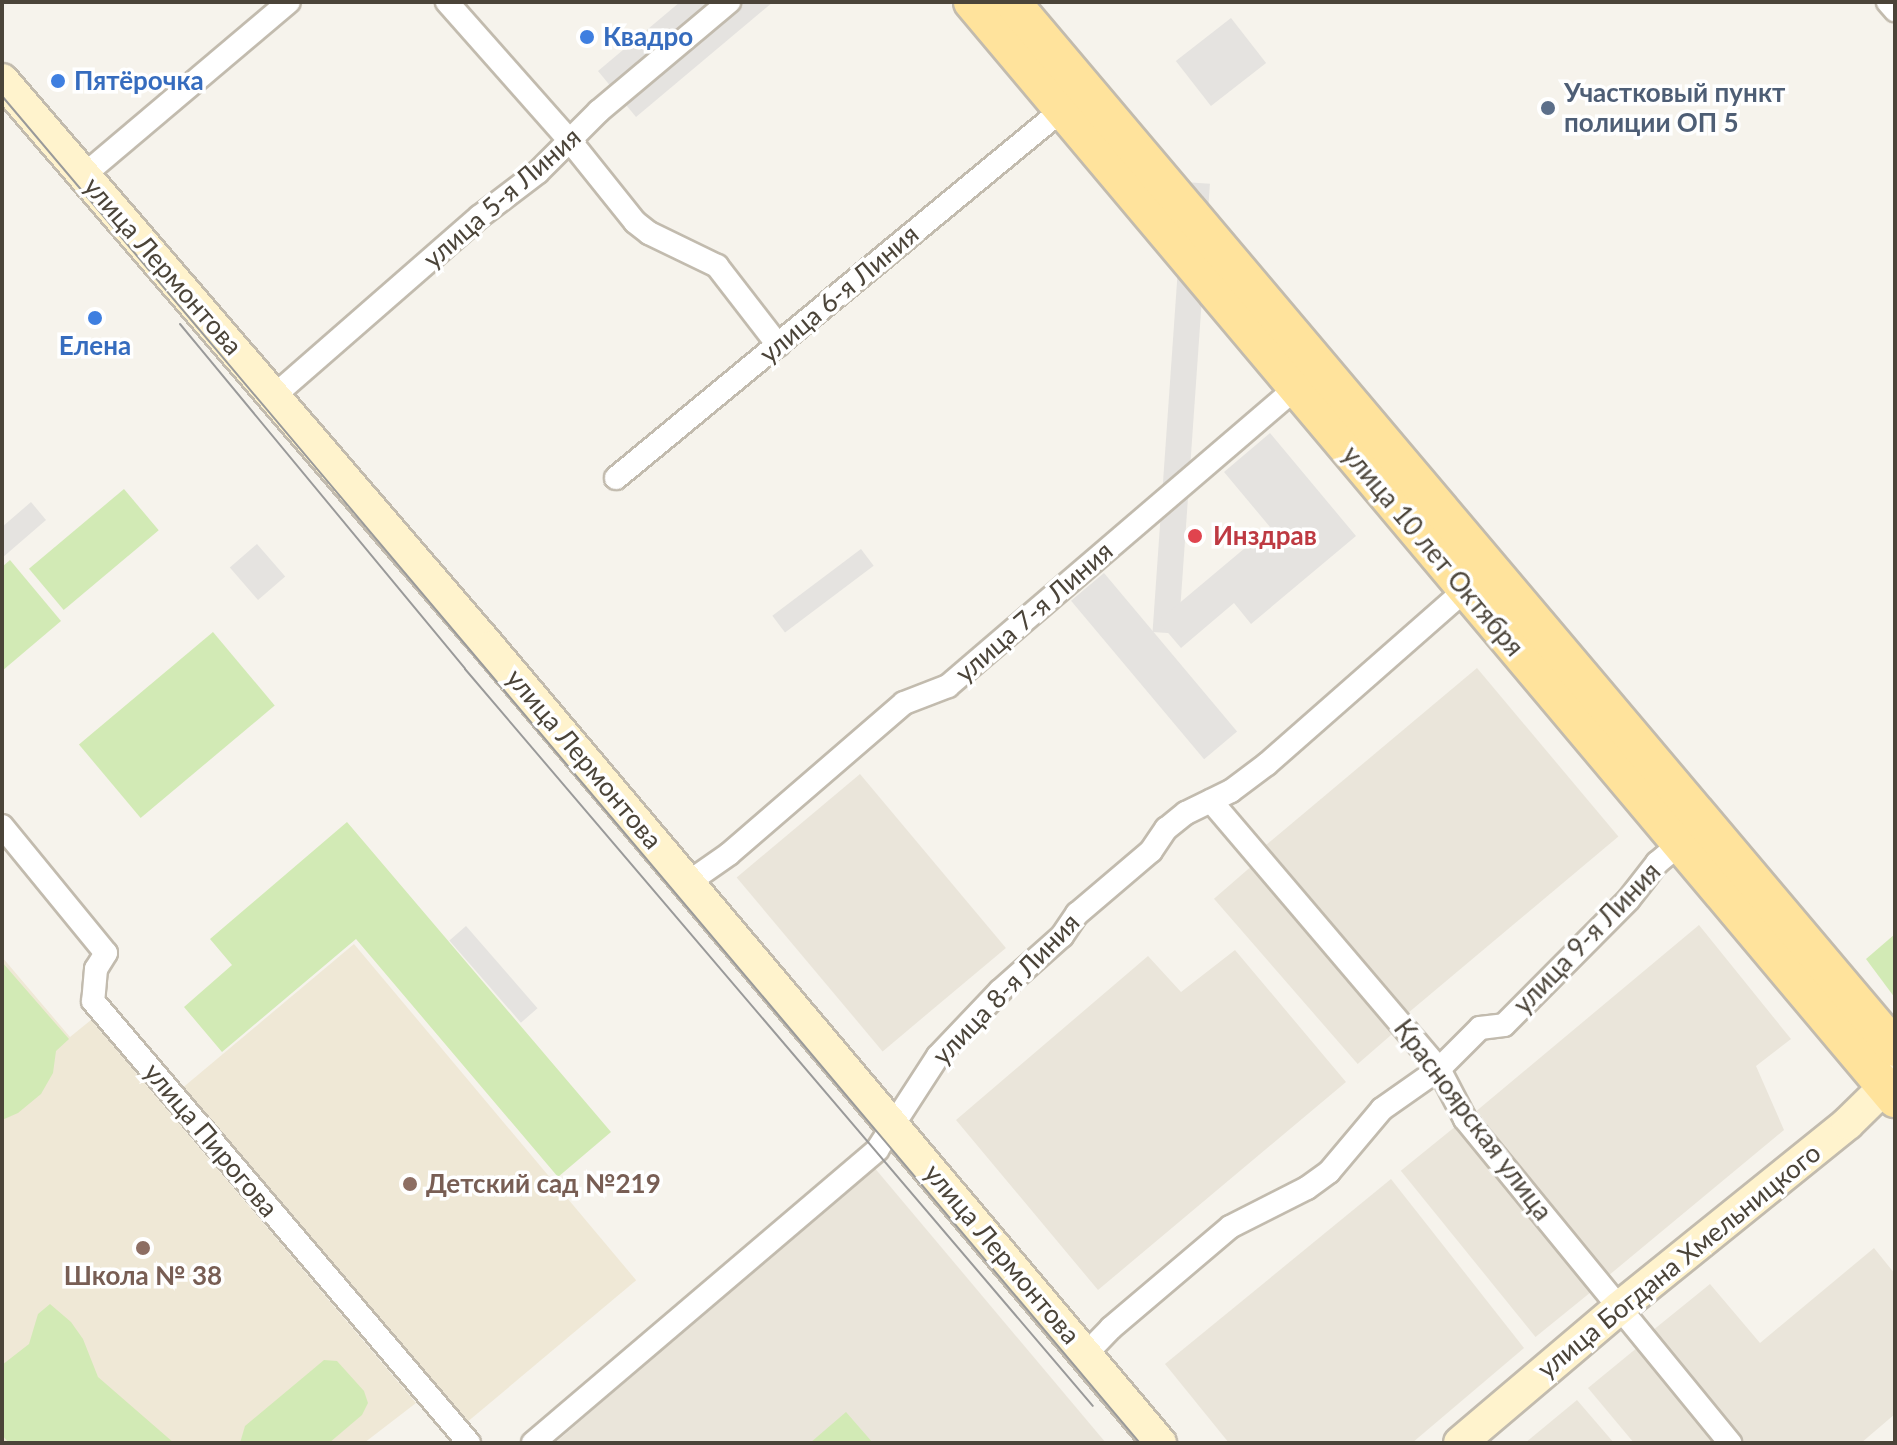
<!DOCTYPE html>
<meta charset="utf-8">
<style>
body{margin:0}
#map{position:relative;width:1897px;height:1445px;overflow:hidden;background:#f6f3ec;font-family:Lato,sans-serif}
div>[style]{position:absolute}
.residential>*{inset:0;background:#eae5da;transform-origin:0 0}
.education>*{inset:0;background:#efe8d6;transform-origin:0 0}
.green>*{inset:0;background:#d2eab5;transform-origin:0 0}
.parking>*{inset:0;background:#e5e3e0;transform-origin:0 0}
.roads{filter:drop-shadow(2px 0 #c2bbae) drop-shadow(-2px 0 #c2bbae) drop-shadow(0 2px #c2bbae) drop-shadow(0 -2px #c2bbae)}
.street>*{height:22px;margin:-11px;padding:0 11px;transform-origin:11px;border-radius:11px;background:#fff}
.secondary>*{height:32px;margin:-16px;padding:0 16px;transform-origin:16px;border-radius:16px;background:#fff3cd}
.primary>*{height:36px;margin:-18px;padding:0 18px;transform-origin:18px;border-radius:18px;background:#ffe39c}
.tram>*{height:2px;margin:-1px;padding:0 1px;transform-origin:1px;border-radius:1px;background:#9a9a9a}
.dots>*{width:22px;height:22px;translate:-50% -50%;box-sizing:border-box;border:4px solid #fff;border-radius:50%}
span{translate:-50% -50%;white-space:nowrap;text-align:center;line-height:1.15;-webkit-text-stroke:7px #fff;paint-order:stroke}
.shop-label{font-size:26px;color:#366cbe;font-weight:700}
.left{translate:0 -50%;text-align:left}
.service-label{font-size:26px;color:#4e5e75;font-weight:700}
.street-label{font-size:26px;color:#4b4439}
.health-label{font-size:26px;color:#be3a42;font-weight:700}
.education-label{font-size:26px;color:#785e54;font-weight:700}
.frame{position:absolute;inset:0;border:4px solid #4b4439;pointer-events:none}
</style>
<div id="map">
<div class="residential">
<div style="left:1477px;top:668px;width:220px;height:275px;rotate:50deg"></div>
<div style="left:860px;top:774px;width:227px;height:161px;rotate:50deg"></div>
<div style="left:1254px;top:864px;width:219px;height:53px;rotate:49deg"></div>
<div style="clip-path:polygon(1699px 925px,1791px 1039px,1756px 1066px,1784px 1130px,1608px 1276px,1474px 1113px)"></div>
<div style="clip-path:polygon(1235px 950px,1346px 1082px,1098px 1290px,956px 1120px,1148px 956px,1181px 992px)"></div>
<div style="left:1456px;top:1126px;width:214px;height:71px;rotate:51deg"></div>
<div style="clip-path:polygon(873px 1166px,1106px 1443px,555px 1443px)"></div>
<div style="clip-path:polygon(1391px 1179px,1524px 1348px,1412px 1443px,1229px 1443px,1165px 1364px)"></div>
<div style="clip-path:polygon(1874px 1248px,1895px 1274px,1895px 1414px,1861px 1443px,1745px 1443px,1652px 1331px,1710px 1284px,1760px 1343px)"></div>
<div style="clip-path:polygon(1638px 1347px,1718px 1443px,1634px 1443px,1588px 1388px)"></div>
<div style="clip-path:polygon(1577px 1400px,1614px 1443px,1525px 1443px)"></div>
</div>
<div class="education">
<div style="left:354px;top:944px;width:439px;height:226px;rotate:50deg"></div>
<div style="clip-path:polygon(2px 957px,70px 1037px,91px 1020px,416px 1403px,364px 1443px,2px 1443px)"></div>
</div>
<div class="green">
<div style="left:124px;top:489px;width:54px;height:124px;rotate:50deg"></div>
<div style="clip-path:polygon(10px 560px,61px 621px,2px 671px,2px 567px)"></div>
<div style="left:213px;top:632px;width:96px;height:175px;rotate:50deg"></div>
<div style="clip-path:polygon(347px 822px,611px 1132px,558px 1177px,356px 939px,222px 1052px,184px 1007px,232px 965px,210px 939px)"></div>
<div style="clip-path:polygon(1895px 934px,1895px 998px,1866px 959px)"></div>
<div style="clip-path:polygon(2px 962px,69px 1039px,56px 1051px,53px 1073px,41px 1094px,18px 1113px,2px 1120px)"></div>
<div style="clip-path:polygon(50px 1304px,71px 1322px,83px 1339px,98px 1377px,174px 1443px,9px 1443px,2px 1435px,2px 1365px,29px 1344px,38px 1314px)"></div>
<div style="clip-path:polygon(324px 1360px,337px 1361px,364px 1391px,368px 1403px,362px 1415px,329px 1443px,240px 1443px,245px 1426px)"></div>
<div style="clip-path:polygon(846px 1412px,873px 1443px,810px 1443px)"></div>
</div>
<div class="parking">
<div style="clip-path:polygon(680px 2px,773px 2px,636px 117px,598px 71px)"></div>
<div style="left:1231px;top:18px;width:57px;height:70px;rotate:52deg"></div>
<div style="left:1184px;top:182px;width:26px;height:451px;rotate:4deg"></div>
<div style="clip-path:polygon(1270px 433px,1356px 536px,1251px 624px,1234px 603px,1181px 648px,1158px 621px,1270px 527px,1224px 472px)"></div>
<div style="clip-path:polygon(31px 502px,46px 520px,2px 558px,2px 527px)"></div>
<div style="left:257px;top:544px;width:43px;height:36px;rotate:49deg"></div>
<div style="left:861px;top:549px;width:21px;height:111px;rotate:53deg"></div>
<div style="left:1104px;top:573px;width:207px;height:43px;rotate:50deg"></div>
<div style="left:466px;top:926px;width:109px;height:22px;rotate:49deg"></div>
</div>
<div class="roads">
<div class="street">
<div style="left:447px;top:2px;width:187px;rotate:48.5deg"></div>
<div style="left:571px;top:142px;width:102px;rotate:51.3deg"></div>
<div style="left:635px;top:222px;width:18px;rotate:38deg"></div>
<div style="left:649px;top:233px;width:76px;rotate:25.9deg"></div>
<div style="left:717px;top:266px;width:100px;rotate:52.3deg"></div>
<div style="left:1888px;top:2px;width:11px;rotate:49deg"></div>
<div style="left:84px;top:175px;width:268px;rotate:-40.2deg"></div>
<div style="left:275px;top:395px;width:271px;rotate:-41.1deg"></div>
<div style="left:479px;top:217px;width:74px;rotate:-37.3deg"></div>
<div style="left:538px;top:172px;width:86px;rotate:-45deg"></div>
<div style="left:599px;top:111px;width:170px;rotate:-40deg"></div>
<div style="left:616px;top:478px;width:578px;rotate:-39.53deg"></div>
<div style="left:1211px;top:801px;width:352px;rotate:49.6deg"></div>
<div style="left:1439px;top:1069px;width:56px;rotate:62.5deg"></div>
<div style="left:1465px;top:1119px;width:419px;rotate:50.7deg"></div>
<div style="left:2px;top:826px;width:164px;rotate:50.7deg"></div>
<div style="left:106px;top:953px;width:19px;rotate:122deg"></div>
<div style="left:96px;top:969px;width:32px;rotate:95deg"></div>
<div style="left:93px;top:1001px;width:580px;rotate:49.61deg"></div>
<div style="left:689px;top:882px;width:49px;rotate:-35deg"></div>
<div style="left:729px;top:854px;width:231px;rotate:-40.8deg"></div>
<div style="left:904px;top:703px;width:47px;rotate:-21.1deg"></div>
<div style="left:948px;top:686px;width:458px;rotate:-40.6deg"></div>
<div style="left:1086px;top:1354px;width:36px;rotate:-46deg"></div>
<div style="left:1111px;top:1328px;width:156px;rotate:-40.3deg"></div>
<div style="left:1230px;top:1227px;width:86px;rotate:-26.9deg"></div>
<div style="left:1307px;top:1188px;width:27px;rotate:-36deg"></div>
<div style="left:1329px;top:1172px;width:82px;rotate:-49.9deg"></div>
<div style="left:1382px;top:1109px;width:70px;rotate:-35.1deg"></div>
<div style="left:1439px;top:1069px;width:58px;rotate:-45deg"></div>
<div style="left:1480px;top:1028px;width:24px;rotate:-7deg"></div>
<div style="left:1504px;top:1025px;width:177px;rotate:-45.2deg"></div>
<div style="left:1629px;top:899px;width:46px;rotate:-52.1deg"></div>
<div style="left:1657px;top:863px;width:30px;rotate:-40deg"></div>
<div style="left:533px;top:1443px;width:452px;rotate:-40.4deg"></div>
<div style="left:877px;top:1150px;width:112px;rotate:-57deg"></div>
<div style="left:938px;top:1056px;width:90px;rotate:-46.4deg"></div>
<div style="left:1000px;top:991px;width:83px;rotate:-41.6deg"></div>
<div style="left:1062px;top:936px;width:27px;rotate:-56deg"></div>
<div style="left:1077px;top:914px;width:97px;rotate:-40.4deg"></div>
<div style="left:1151px;top:851px;width:27px;rotate:-56deg"></div>
<div style="left:1166px;top:829px;width:26px;rotate:-39deg"></div>
<div style="left:1186px;top:813px;width:50px;rotate:-26.1deg"></div>
<div style="left:1231px;top:791px;width:45px;rotate:-36.9deg"></div>
<div style="left:1267px;top:764px;width:264px;rotate:-41.3deg"></div>
</div>
<div class="secondary">
<div style="left:2px;top:80px;width:749px;rotate:49.33deg"></div>
<div style="left:490px;top:648px;width:1040px;rotate:49.88deg"></div>
<div style="left:1460px;top:1443px;width:209px;rotate:-40.3deg"></div>
<div style="left:1619px;top:1308px;width:294px;rotate:-38.9deg"></div>
<div style="left:1848px;top:1123px;width:66px;rotate:-44.4deg"></div>
</div>
<div class="primary">
<div style="left:972px;top:2px;width:1434px;rotate:49.92deg"></div>
<div style="left:1012px;top:2px;width:1369px;rotate:49.83deg"></div>
</div>
</div>
<div class="tram">
<div style="left:2px;top:96px;width:1763px;rotate:49.81deg"></div>
<div style="left:180px;top:324px;width:447px;rotate:50.4deg"></div>
<div style="left:465px;top:669px;width:968px;rotate:49.57deg"></div>
</div>
<div class="dots">
<div style="left:587px;top:37px;background:#3f7fe0"></div>
<div style="left:58px;top:81px;background:#3f7fe0"></div>
<div style="left:1548px;top:108px;background:#5c6f8a"></div>
<div style="left:95px;top:318px;background:#3f7fe0"></div>
<div style="left:1195px;top:536px;background:#e0444e"></div>
<div style="left:410px;top:1184px;background:#8d6e63"></div>
<div style="left:143px;top:1248px;background:#8d6e63"></div>
</div>
<div class="shop-label">
<span class="left" style="left:603px;top:37px">Квадро</span>
<span class="left" style="left:74px;top:81px">Пятёрочка</span>
<span style="left:95px;top:346px">Елена</span>
</div>
<div class="service-label">
<span class="left" style="left:1564px;top:108px">Участковый пункт<br>полиции ОП 5</span>
</div>
<div class="street-label">
<span style="left:502px;top:198px;rotate:-41deg">улица 5-я Линия</span>
<span style="left:163px;top:266px;rotate:49deg">улица Лермонтова</span>
<span style="left:839px;top:294px;rotate:-40deg">улица 6-я Линия</span>
<span style="left:1433px;top:551px;rotate:50deg">улица 10 лет Октября</span>
<span style="left:1034px;top:612px;rotate:-41deg">улица 7-я Линия</span>
<span style="left:584px;top:759px;rotate:50deg">улица Лермонтова</span>
<span style="left:1587px;top:938px;rotate:-46deg">улица 9-я Линия</span>
<span style="left:1006px;top:989px;rotate:-46deg">улица 8-я Линия</span>
<span style="left:1473px;top:1120px;rotate:53deg">Красноярская улица</span>
<span style="left:211px;top:1140px;rotate:50deg">улица Пирогова</span>
<span style="left:1002px;top:1254px;rotate:50deg">улица Лермонтова</span>
<span style="left:1679px;top:1261px;rotate:-39deg">улица Богдана Хмельницкого</span>
</div>
<div class="health-label">
<span class="left" style="left:1213px;top:536px">Инздрав</span>
</div>
<div class="education-label">
<span class="left" style="left:426px;top:1184px">Детский сад №219</span>
<span style="left:143px;top:1276px">Школа № 38</span>
</div>
<div class="frame"></div>
</div>
